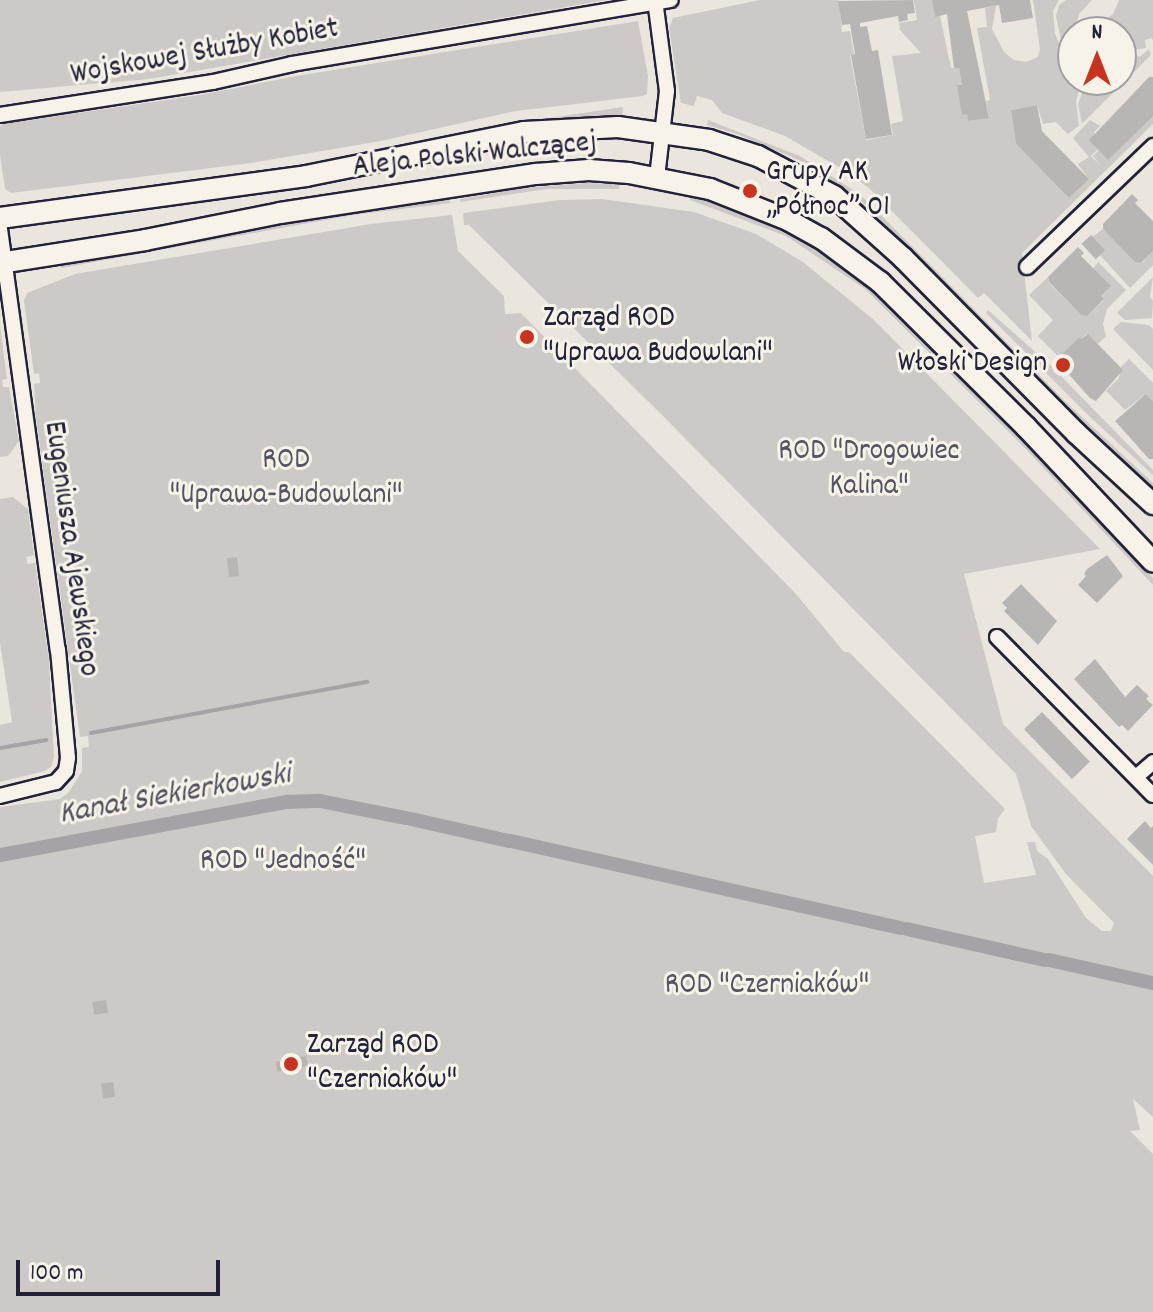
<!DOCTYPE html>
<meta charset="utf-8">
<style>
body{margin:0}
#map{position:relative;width:1153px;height:1312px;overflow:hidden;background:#eae6de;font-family:Dekko,sans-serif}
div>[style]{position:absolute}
.green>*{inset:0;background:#cdc9c6}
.stream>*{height:4px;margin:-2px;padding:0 2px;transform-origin:2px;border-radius:2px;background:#a6a3a6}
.canal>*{height:14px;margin:-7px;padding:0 7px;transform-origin:7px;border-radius:7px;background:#a6a3a6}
.building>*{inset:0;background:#b8b6b5;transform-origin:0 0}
.roads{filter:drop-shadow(2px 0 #22223b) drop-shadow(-2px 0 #22223b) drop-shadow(0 2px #22223b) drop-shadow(0 -2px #22223b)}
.minor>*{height:14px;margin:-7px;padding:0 7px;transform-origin:7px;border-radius:7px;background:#f7f3e8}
.secondary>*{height:20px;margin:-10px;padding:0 10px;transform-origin:10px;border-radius:10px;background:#f7f3e8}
.dots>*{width:22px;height:22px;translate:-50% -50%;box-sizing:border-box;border:4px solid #f7f3e8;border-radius:50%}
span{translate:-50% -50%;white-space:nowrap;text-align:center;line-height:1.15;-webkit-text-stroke:6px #f7f3e8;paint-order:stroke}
.street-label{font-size:30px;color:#22223b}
.poi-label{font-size:30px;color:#22223b}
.left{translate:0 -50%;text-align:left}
.right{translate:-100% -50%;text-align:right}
.park-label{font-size:30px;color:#555465}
.water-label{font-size:32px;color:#504f60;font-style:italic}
.north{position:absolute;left:1057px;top:16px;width:80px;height:80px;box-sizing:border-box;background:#f7f3e8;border:2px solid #a29fa3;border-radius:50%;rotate:0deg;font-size:22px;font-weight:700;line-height:32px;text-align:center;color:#22223b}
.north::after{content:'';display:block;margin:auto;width:28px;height:36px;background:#c8321e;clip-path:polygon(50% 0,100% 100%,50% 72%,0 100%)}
.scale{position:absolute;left:16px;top:1260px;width:204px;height:36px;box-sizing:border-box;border:4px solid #22223b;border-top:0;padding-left:10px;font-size:24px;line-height:28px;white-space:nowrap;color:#22223b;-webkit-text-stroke:6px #f7f3e8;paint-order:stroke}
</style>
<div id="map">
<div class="green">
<div style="clip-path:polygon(0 0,606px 0,149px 79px,0 92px)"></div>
<div style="clip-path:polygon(760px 0,839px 0,842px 32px,850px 31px,854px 54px,850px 55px,866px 140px,893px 135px,891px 124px,903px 121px,892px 56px,921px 53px,900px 30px,899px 23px,917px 20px,914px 0,932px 0,935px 16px,940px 16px,951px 68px,959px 68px,962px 85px,958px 85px,969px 121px,989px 117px,986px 101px,990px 100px,977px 28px,987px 27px,985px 8px,996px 6px,992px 29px,1004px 52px,1014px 60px,1026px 62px,1038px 57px,1040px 49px,1033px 0,1059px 0,1053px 11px,1055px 33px,1063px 55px,1072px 64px,1073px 80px,1082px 81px,1076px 101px,1079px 126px,1068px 134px,1056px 122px,1043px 124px,1037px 105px,1011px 110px,1016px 144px,1069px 198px,1089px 179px,1078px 164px,1089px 157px,1073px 138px,1090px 120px,1100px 126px,1094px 132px,1098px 149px,1091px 156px,1101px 166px,1093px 156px,1099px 150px,1153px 116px,1153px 124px,1022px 253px,1032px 341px,984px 293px,978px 298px,870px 189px,847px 172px,785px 136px,722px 113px,712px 100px,697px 96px,694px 106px,681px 103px,669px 28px,673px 18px)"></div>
<div style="clip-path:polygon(1066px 0,1092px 0,1079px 14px,1073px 37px,1063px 39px,1070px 39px,1072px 50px,1067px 51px,1062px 45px,1056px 16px,1059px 5px)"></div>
<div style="clip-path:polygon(1119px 0,1153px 0,1153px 41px,1152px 38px,1145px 40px,1146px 48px,1121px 52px,1121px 32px,1088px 32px,1113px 14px)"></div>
<div style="clip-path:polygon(638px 21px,648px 76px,647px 94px,643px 96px,516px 111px,381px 141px,251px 163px,11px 193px,5px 189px,0 155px,0 126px,3px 124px,200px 95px,296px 76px)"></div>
<div style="clip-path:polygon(1149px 49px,1151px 55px,1082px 124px,1078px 104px,1087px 80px,1121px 80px,1121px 60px,1141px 56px)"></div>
<div style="clip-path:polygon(623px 107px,622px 118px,529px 123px,393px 151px,249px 176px,50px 199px,266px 172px,393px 149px,503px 125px)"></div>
<div style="clip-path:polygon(708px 120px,800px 156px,861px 195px,1066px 402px,1153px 483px,1153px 488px,1092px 435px,861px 201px,801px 161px,737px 134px,707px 125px)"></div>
<div style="clip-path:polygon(586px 183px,619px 184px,619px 189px,547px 189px,460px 202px,460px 199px,522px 188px)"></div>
<div style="clip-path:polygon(691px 195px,726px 205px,791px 233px,848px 268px,881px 295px,1021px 436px,1153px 578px,1153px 585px,1023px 446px,865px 289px,786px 236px,690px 200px)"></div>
<div style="clip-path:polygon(448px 199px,451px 203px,353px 215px,61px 268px,60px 263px,270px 225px,362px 208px)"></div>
<div style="clip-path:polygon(602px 199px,694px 212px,756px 234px,803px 262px,874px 320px,1100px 549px,964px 574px,1003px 724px,1153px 876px,1153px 1117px,1133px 1099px,1140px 1130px,1130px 1131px,1153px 1154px,1153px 1312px,0 1312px,0 807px,60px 799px,69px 792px,82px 771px,82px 748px,89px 747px,88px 736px,80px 737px,36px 418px,34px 384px,40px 383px,39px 373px,34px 374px,24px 301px,27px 293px,75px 274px,371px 224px,452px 215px,458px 251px,504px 296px,505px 314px,521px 313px,796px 594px,844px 652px,849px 652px,1005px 809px,998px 818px,996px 832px,975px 836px,984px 883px,1036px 875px,1027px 842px,1035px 842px,1037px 851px,1048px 859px,1086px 918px,1102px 931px,1111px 931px,1114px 923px,1066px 874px,1031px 826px,1016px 774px,661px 414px,469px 225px,464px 225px,463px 213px,561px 200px)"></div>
<div style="clip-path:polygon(1103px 229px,1135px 261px,1142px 263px,1153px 251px,1153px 265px,1130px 288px,1100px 255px,1105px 250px,1092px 237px)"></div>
<div style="clip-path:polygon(1098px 262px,1126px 290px,1107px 309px,1103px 324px,1106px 336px,1098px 344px,1087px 334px,1082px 339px,1079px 337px,1059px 357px,1038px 336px,1053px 320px,1029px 295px,1048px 277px,1049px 283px,1081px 315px,1087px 316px,1104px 300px,1101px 296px,1110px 287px,1093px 269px)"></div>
<div style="clip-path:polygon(1153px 277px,1150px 297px,1153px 301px,1152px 318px,1125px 320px,1117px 313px)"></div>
<div style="clip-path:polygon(988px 310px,1050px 365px,1153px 470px,1153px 475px,1091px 418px,986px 313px)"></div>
<div style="clip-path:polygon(1121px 322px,1149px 325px,1153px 329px,1153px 370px,1113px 329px)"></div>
<div style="clip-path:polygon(0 325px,7px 379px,2px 380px,3px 387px,9px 387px,19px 441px,8px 456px,0 457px)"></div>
<div style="clip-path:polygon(1129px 359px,1153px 383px,1153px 401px,1146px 394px,1125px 410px,1106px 391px,1119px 378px,1121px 367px)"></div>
<div style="clip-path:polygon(13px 497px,28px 509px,34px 555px,26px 557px,28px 564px,35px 563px,49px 661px,54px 757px,51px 767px,45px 771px,0 782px,0 725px,12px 722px,0 642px,0 499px)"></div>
</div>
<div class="stream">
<div style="left:91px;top:733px;width:281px;rotate:-10.5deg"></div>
<div style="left:0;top:748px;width:47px;rotate:-9.9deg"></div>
</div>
<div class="canal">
<div style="left:411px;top:819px;width:100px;rotate:12.7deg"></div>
<div style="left:511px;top:841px;width:399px;rotate:12.6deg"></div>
<div style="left:0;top:855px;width:292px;rotate:-10.5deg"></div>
<div style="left:287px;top:802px;width:33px;rotate:-2deg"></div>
<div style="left:320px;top:801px;width:88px;rotate:11.2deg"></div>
<div style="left:907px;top:929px;width:141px;rotate:12.7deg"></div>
<div style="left:1049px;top:960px;width:107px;rotate:12.5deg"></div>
</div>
<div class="building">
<div style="clip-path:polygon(913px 0,915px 13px,907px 14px,908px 20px,899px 22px,898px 16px,860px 23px,860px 27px,867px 26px,872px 51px,878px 50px,892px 135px,866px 139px,851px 55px,855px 54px,850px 24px,842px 25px,838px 1px)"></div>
<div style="clip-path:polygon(932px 0,1030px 0,1033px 18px,1002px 23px,999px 5px,967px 11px,989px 118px,968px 121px,967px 114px,962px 115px,957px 85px,962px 85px,959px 68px,954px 68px,947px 14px,935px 17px)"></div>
<div style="clip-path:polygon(1149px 77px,1153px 77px,1153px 116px,1108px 160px,1089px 140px)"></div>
<div style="clip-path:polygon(1037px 105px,1042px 131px,1089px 179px,1069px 198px,1016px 144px,1011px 110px)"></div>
<div style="clip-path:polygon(1132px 194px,1138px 200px,1135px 203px,1153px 221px,1153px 251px,1141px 263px,1135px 262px,1103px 229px,1103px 224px)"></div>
<div style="left:1091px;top:235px;width:21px;height:13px;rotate:47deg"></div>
<div style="clip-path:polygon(1078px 247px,1084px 253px,1081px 256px,1111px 286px,1101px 296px,1104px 299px,1087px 316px,1081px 315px,1049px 282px,1048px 277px)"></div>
<div style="left:531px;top:327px;width:19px;height:12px;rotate:81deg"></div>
<div style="clip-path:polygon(1088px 334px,1123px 370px,1096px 401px,1090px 398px,1056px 360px,1079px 337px,1082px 339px)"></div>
<div style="clip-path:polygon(1146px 394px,1153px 401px,1153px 459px,1149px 459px,1115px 421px)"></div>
<div style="clip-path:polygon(1107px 555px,1123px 576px,1097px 603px,1078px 585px,1086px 576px,1084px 574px,1087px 569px)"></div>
<div style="left:237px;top:557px;width:19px;height:10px;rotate:84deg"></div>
<div style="clip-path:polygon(1021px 584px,1057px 621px,1038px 645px,1004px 611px,1007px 608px,1002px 603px)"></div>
<div style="clip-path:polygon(1095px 659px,1125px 697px,1137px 685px,1149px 696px,1146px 699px,1153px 705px,1128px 731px,1122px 725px,1119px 727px,1074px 679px)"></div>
<div style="left:1042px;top:712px;width:69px;height:25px;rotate:46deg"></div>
<div style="clip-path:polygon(1145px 821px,1151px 828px,1153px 826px,1153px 865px,1127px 839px)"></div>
<div style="left:106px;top:1000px;width:13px;height:14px;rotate:81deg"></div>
<div style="left:306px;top:1056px;width:10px;height:31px;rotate:79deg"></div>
<div style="left:113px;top:1082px;width:15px;height:12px;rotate:82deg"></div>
</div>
<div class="roads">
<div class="minor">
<div style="left:655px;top:0;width:92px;rotate:82.5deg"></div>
<div style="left:667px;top:91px;width:87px;rotate:96.6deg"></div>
<div style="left:0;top:115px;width:216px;rotate:-8.8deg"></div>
<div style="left:213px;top:82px;width:81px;rotate:-12.8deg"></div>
<div style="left:292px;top:64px;width:384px;rotate:-9.6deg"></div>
<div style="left:0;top:229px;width:425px;rotate:82.2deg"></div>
<div style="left:58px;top:650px;width:108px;rotate:84.7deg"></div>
<div style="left:68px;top:758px;width:13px;rotate:99deg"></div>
<div style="left:66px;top:771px;width:15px;rotate:132deg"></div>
<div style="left:56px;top:782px;width:58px;rotate:166deg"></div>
<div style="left:1027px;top:267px;width:175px;rotate:-43.8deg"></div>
<div style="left:997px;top:637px;width:222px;rotate:45.4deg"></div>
<div style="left:1136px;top:777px;width:23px;rotate:-41deg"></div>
</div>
<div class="secondary">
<div style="left:0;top:218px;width:309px;rotate:-7.8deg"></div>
<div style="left:306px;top:176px;width:222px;rotate:-11.4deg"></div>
<div style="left:524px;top:132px;width:94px;rotate:-3deg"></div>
<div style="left:618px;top:127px;width:92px;rotate:8.1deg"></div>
<div style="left:709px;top:140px;width:52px;rotate:18.1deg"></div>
<div style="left:758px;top:156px;width:86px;rotate:27.8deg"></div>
<div style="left:834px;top:196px;width:93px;rotate:41.9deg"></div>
<div style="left:903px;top:258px;width:246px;rotate:45.3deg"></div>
<div style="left:1076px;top:433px;width:105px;rotate:42.7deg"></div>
<div style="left:0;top:263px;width:147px;rotate:-9deg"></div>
<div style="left:145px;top:240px;width:138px;rotate:-11.3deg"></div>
<div style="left:280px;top:213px;width:259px;rotate:-8.7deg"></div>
<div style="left:536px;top:174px;width:53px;rotate:-4.3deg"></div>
<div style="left:589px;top:170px;width:40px;rotate:4.3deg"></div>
<div style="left:629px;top:173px;width:83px;rotate:11.2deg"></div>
<div style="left:710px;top:189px;width:84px;rotate:21.7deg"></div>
<div style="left:788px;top:220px;width:38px;rotate:29deg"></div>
<div style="left:821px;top:238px;width:74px;rotate:36.7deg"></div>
<div style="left:880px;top:282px;width:206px;rotate:44.8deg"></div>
<div style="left:1026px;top:427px;width:185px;rotate:46.7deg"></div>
</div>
</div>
<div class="dots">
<div style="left:750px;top:191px;background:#c8321e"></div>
<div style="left:527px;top:337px;background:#c8321e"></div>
<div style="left:1063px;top:365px;background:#c8321e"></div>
<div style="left:291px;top:1064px;background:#c8321e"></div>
</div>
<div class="street-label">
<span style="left:205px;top:54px;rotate:-10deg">Wojskowej Służby Kobiet</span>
<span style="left:475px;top:157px;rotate:-6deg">Aleja Polski Walczącej</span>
<span style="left:69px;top:549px;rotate:82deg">Eugeniusza Ajewskiego</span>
</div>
<div class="poi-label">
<span class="left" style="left:766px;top:191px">Grupy AK<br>„Północ” 01</span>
<span class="left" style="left:543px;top:337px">Zarząd ROD<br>"Uprawa Budowlani"</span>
<span class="right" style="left:1047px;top:365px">Włoski Design</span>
<span class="left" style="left:307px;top:1064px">Zarząd ROD<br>"Czerniaków"</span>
</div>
<div class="park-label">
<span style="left:869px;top:470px">ROD "Drogowiec<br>Kalina"</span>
<span style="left:286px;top:479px">ROD<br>"Uprawa-Budowlani"</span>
<span style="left:283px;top:863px">ROD "Jedność"</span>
<span style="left:767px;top:987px">ROD "Czerniaków"</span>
</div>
<div class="water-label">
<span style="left:175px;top:796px;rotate:-10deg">Kanał Siekierkowski</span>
</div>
<div class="north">N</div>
<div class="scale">100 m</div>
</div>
